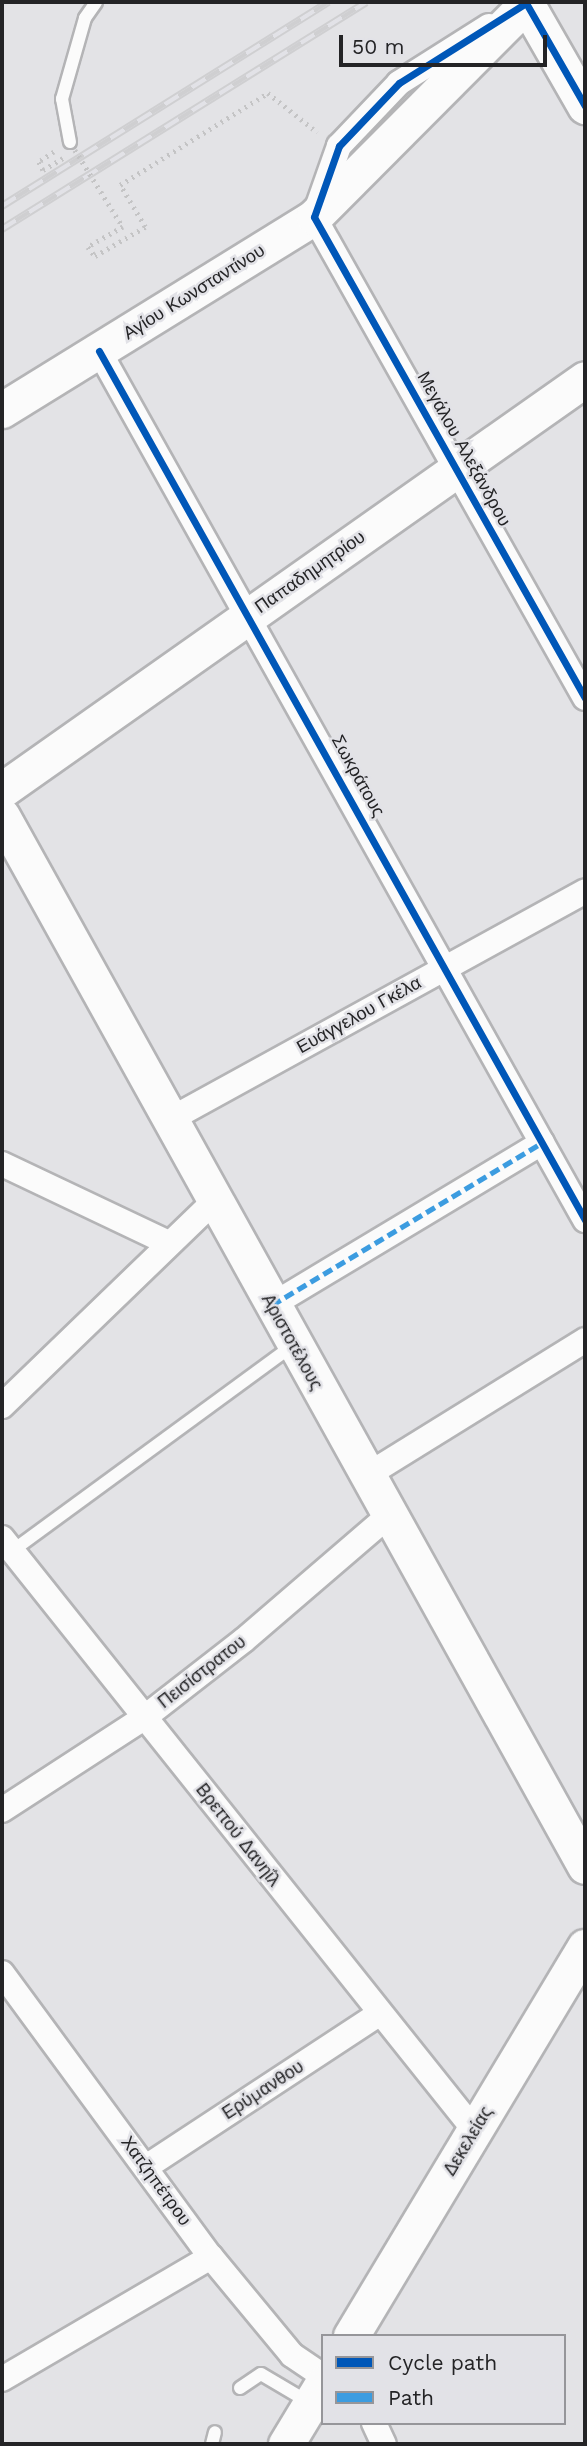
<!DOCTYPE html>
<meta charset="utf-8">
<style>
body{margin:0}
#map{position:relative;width:587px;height:2446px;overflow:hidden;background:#e3e3e6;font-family:"Work Sans",sans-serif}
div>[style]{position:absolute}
.path>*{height:4.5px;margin-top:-2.25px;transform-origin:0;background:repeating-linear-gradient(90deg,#c4c4c5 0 2px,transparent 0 7px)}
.roads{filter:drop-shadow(2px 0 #b4b4b6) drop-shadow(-2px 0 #b4b4b6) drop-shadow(0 2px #b4b4b6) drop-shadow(0 -2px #b4b4b6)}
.lane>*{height:12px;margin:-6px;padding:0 6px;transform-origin:6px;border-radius:6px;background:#fbfbfb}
.street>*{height:24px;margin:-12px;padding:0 12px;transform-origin:12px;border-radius:12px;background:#fbfbfb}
.secondary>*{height:35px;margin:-17.5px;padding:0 17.5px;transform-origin:17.5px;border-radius:17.5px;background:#fbfbfb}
.rail>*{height:8px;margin-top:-4px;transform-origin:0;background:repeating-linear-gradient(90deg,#e2e2e7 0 16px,#cfcfd1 0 32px);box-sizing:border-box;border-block:2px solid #cfcfd1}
.path-bridge>*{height:4.5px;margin-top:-2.25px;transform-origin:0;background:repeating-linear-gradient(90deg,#c4c4c5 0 2px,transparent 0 7px)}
.quiet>*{height:5px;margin-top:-2.5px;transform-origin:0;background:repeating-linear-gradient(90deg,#3c9ce0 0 10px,transparent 0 15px)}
.cycleway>*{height:7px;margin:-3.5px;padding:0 3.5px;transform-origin:3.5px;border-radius:3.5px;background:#0057b8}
span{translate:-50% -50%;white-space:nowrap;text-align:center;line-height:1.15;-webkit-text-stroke:5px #e2e2e7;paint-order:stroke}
.street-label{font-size:18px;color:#242426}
.frame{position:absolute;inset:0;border:4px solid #242426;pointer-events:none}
.legend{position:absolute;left:321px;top:2334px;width:245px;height:91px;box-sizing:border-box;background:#e2e2e7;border:2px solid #96969a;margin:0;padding:9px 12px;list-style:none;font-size:21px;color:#242426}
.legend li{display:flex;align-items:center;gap:14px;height:35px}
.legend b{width:35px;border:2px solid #96969a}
.scale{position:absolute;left:339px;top:35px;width:208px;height:32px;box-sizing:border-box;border:4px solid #242426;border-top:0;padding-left:9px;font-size:21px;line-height:24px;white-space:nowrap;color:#242426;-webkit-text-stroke:5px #e2e2e7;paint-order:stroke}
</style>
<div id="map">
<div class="path">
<div style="left:54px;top:152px;width:18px;rotate:146deg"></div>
<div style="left:39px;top:162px;width:9px;rotate:63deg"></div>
<div style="left:43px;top:170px;width:23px;rotate:-31deg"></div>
<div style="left:123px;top:227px;width:40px;rotate:150.3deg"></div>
<div style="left:88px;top:247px;width:11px;rotate:52deg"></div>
<div style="left:95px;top:256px;width:58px;rotate:-30.1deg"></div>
<div style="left:145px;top:227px;width:49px;rotate:-120.8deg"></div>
<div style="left:120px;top:185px;width:174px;rotate:-31.9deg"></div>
<div style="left:268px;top:93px;width:63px;rotate:38.5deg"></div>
</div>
<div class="roads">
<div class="lane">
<div style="left:70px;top:142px;width:44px;rotate:-100.5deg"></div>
<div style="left:62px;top:99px;width:84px;rotate:-74.1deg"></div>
<div style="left:85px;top:18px;width:19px;rotate:-55deg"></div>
<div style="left:12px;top:1551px;width:348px;rotate:-36.2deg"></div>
<div style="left:240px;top:2388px;width:25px;rotate:-34deg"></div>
<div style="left:261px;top:2374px;width:57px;rotate:30.6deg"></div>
<div style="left:212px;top:2444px;width:12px;rotate:-76deg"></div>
</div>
<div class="street">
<div style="left:489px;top:26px;width:107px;rotate:147.7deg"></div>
<div style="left:399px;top:83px;width:87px;rotate:133.6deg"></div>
<div style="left:339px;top:146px;width:75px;rotate:109.4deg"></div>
<div style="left:314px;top:217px;width:552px;rotate:60.6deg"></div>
<div style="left:99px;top:351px;width:996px;rotate:60.78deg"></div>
<div style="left:169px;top:1120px;width:475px;rotate:-28.8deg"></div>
<div style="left:2px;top:1164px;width:184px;rotate:25.4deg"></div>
<div style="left:272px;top:1305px;width:315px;rotate:-31deg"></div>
<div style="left:2px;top:1406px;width:295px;rotate:-44deg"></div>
<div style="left:366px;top:1476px;width:258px;rotate:-31.8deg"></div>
<div style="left:2px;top:1538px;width:759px;rotate:51.42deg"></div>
<div style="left:2px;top:1810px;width:171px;rotate:-33deg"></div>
<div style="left:145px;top:1717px;width:125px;rotate:-37.9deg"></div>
<div style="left:244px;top:1640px;width:190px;rotate:-40.7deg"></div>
<div style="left:2px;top:1973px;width:353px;rotate:53.7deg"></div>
<div style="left:211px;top:2257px;width:127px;rotate:50.4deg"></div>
<div style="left:292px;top:2355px;width:37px;rotate:34deg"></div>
<div style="left:146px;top:2167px;width:279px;rotate:-33.3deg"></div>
<div style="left:2px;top:2379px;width:242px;rotate:-30.3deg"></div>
<div style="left:374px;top:2423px;width:23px;rotate:65deg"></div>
</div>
<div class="secondary">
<div style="left:526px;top:3px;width:119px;rotate:60.2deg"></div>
<div style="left:2px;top:410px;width:367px;rotate:-31.7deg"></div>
<div style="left:314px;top:217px;width:303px;rotate:-45.1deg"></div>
<div style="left:2px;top:790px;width:713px;rotate:-35.18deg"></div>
<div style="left:2px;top:816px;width:1201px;rotate:60.96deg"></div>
<div style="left:351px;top:2336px;width:454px;rotate:-59deg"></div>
<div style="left:286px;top:2444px;width:71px;rotate:-58.8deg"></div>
</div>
</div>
<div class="rail">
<div style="left:2px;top:206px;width:385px;rotate:-32deg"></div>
<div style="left:2px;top:229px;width:429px;rotate:-31.9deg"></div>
</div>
<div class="path-bridge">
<div style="left:75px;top:150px;width:91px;rotate:58.1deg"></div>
</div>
<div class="quiet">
<div style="left:272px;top:1305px;width:315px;rotate:-31deg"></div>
</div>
<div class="cycleway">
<div style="left:585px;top:106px;width:119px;rotate:-119.8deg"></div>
<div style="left:526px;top:3px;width:150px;rotate:147.8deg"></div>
<div style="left:399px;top:83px;width:87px;rotate:133.6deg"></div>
<div style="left:339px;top:146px;width:75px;rotate:109.4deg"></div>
<div style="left:314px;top:217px;width:552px;rotate:60.6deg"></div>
<div style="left:99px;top:351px;width:996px;rotate:60.78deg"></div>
</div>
<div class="street-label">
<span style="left:194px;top:292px;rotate:-32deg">Αγίου Κωνσταντίνου</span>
<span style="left:464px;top:449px;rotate:61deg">Μεγάλου Αλεξάνδρου</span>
<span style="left:310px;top:572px;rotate:-35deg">Παπαδημητρίου</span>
<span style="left:358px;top:776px;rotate:61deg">Σωκράτους</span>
<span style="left:359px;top:1015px;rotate:-29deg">Ευάγγελου Γκέλα</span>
<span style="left:292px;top:1342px;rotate:61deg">Αριστοτέλους</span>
<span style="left:202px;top:1672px;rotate:-38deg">Πεισίστρατου</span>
<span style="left:238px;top:1835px;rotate:52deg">Βρεττού Δανηΐλ</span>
<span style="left:263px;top:2090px;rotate:-33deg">Ερύμανθου</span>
<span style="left:468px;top:2141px;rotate:-59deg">Δεκελείας</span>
<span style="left:156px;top:2181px;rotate:54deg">Χατζηπέτρου</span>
</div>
<div class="frame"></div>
<ul class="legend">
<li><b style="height:9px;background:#0057b8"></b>Cycle path</li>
<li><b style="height:9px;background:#3c9ce0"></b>Path</li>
</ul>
<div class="scale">50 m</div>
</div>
